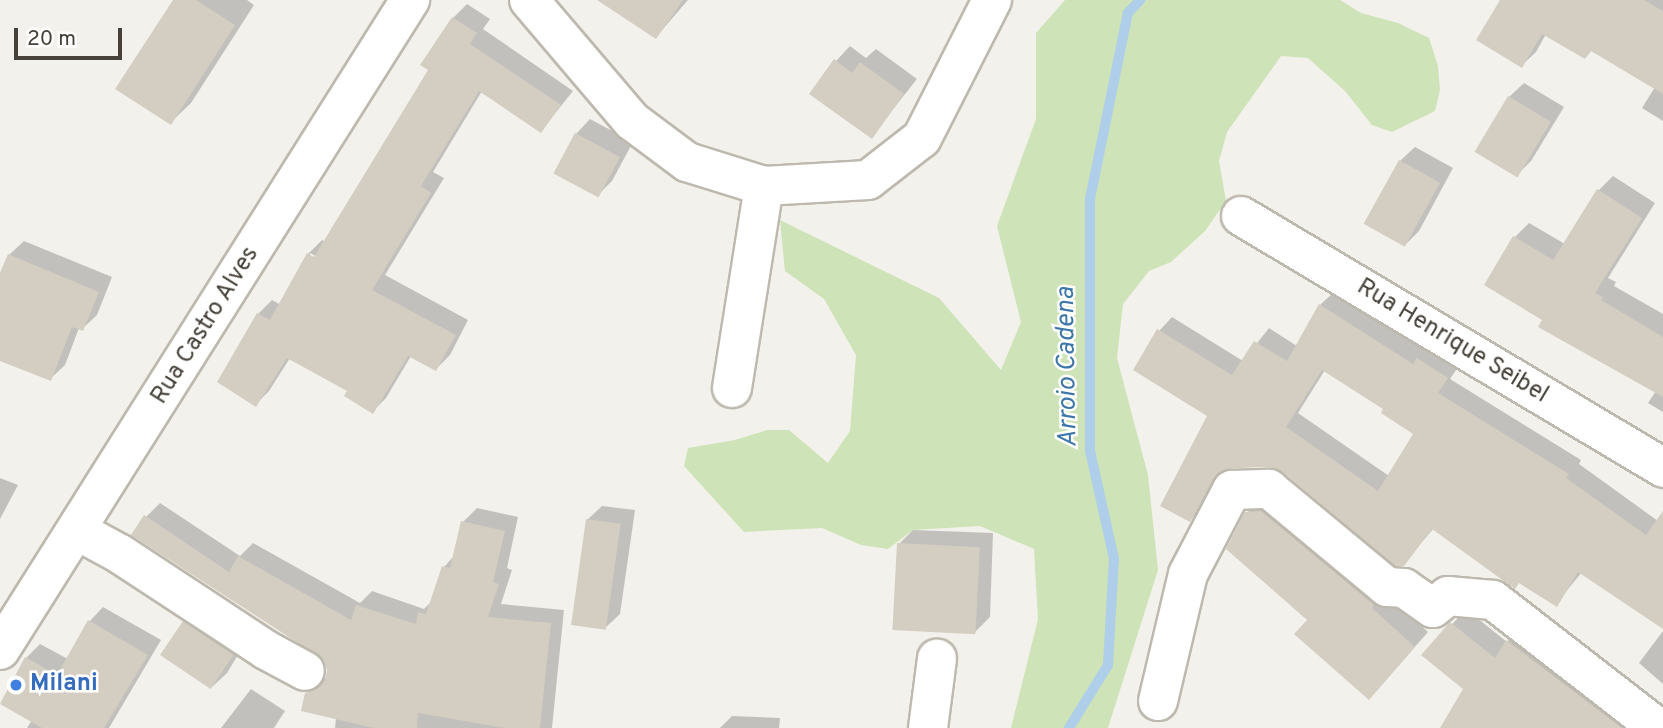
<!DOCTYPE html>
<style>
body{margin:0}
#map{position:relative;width:1663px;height:728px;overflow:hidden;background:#f3f1eb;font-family:Overpass,sans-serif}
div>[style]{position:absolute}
.green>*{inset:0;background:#cee3b8}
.shadow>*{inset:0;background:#0003}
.stream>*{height:10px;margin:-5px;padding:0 5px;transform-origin:5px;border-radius:5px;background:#afcee9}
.building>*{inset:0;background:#d4cdc1;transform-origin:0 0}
.roads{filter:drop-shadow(2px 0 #beb9ae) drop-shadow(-2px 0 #beb9ae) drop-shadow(0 2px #beb9ae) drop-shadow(0 -2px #beb9ae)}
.minor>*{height:38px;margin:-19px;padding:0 19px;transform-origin:19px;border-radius:19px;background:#fff}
.dots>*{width:19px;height:19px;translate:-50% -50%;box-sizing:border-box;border:4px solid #fff;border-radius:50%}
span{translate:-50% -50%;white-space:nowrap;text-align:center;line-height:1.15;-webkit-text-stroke:5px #fff;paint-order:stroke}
.street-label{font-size:24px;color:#474239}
.shop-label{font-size:24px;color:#366cbe;font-weight:700}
.left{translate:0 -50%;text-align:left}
.water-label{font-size:26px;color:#3e76a7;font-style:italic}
.scale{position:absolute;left:14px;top:28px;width:108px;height:32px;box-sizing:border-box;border:4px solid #474239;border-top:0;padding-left:9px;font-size:21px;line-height:24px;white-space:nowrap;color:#474239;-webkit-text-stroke:5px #fff;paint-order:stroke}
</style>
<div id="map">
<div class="green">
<div style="clip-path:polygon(1065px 0,1340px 0,1361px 13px,1398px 23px,1429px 38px,1438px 66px,1440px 90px,1435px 111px,1392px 132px,1372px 125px,1345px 91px,1308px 58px,1281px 56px,1227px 132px,1219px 161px,1226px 201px,1205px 231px,1171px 262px,1149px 271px,1123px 304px,1117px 358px,1148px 475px,1158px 570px,1108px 728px,1011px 728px,1038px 619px,1034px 549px,980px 526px,913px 530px,888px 549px,861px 545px,822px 528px,744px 532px,684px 466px,688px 448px,735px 440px,767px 430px,789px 430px,828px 463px,850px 431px,856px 355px,824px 299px,785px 271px,780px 220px,939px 298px,1001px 370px,1021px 322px,997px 226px,1036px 119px,1036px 33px)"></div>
</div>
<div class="shadow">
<div style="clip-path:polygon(175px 0,247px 0,254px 5px,191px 103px,170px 123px)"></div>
<div style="clip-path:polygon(600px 0,688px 0,656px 37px)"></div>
<div style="clip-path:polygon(1502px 0,1663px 0,1663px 121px,1642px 108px,1655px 87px,1592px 50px,1585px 57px,1546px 34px,1536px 52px,1522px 65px)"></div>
<div style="clip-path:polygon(evenodd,467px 4px,490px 19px,483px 29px,573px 91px,541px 131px,482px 91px,433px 172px,444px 178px,385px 275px,468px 320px,450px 355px,436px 369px,411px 356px,386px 398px,372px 412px,350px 390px,290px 358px,269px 391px,255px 405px,258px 314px,272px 300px,281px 305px,308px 254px,322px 240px,325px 242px,431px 70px,453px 18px,467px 4px,310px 253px,323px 260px,310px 257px,310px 253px)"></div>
<div style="clip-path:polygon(850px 46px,866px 58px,876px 49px,917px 79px,871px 137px,836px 61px)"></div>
<div style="clip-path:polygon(1524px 83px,1564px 107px,1531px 161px,1517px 175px,1509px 97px)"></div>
<div style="clip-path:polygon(590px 119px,633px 142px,612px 181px,598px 195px,576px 134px)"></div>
<div style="clip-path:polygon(1415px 147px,1453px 168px,1419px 231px,1405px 245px,1400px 161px)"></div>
<div style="clip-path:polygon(1613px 176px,1655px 203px,1608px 278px,1616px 282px,1614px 286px,1663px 314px,1663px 412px,1648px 403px,1656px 391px,1544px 319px,1515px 237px,1529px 223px,1565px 244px,1599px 190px)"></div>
<div style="clip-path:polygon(24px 241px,112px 277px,97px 315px,82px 329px,79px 328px,65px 365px,50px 379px,0 360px,0 278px,9px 255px)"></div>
<div style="clip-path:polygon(evenodd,1334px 292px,1427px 351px,1432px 346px,1460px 364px,1450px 379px,1581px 460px,1579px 464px,1658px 521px,1663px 514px,1663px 626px,1582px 572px,1556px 604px,1434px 528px,1403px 564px,1284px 471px,1269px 465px,1226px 469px,1204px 506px,1190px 520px,1209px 416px,1159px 331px,1172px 317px,1243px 361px,1269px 328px,1297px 346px,1320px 305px,1334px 292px,1325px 370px,1386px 408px,1416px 433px,1389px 476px,1298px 413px,1325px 370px)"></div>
<div style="clip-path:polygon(0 478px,18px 485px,0 519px)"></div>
<div style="clip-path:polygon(1262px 498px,1385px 593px,1428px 632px,1383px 683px,1310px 619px,1247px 513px)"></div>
<div style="clip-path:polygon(160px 503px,240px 556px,253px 543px,360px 603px,372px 591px,424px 609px,433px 600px,444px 567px,454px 556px,463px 522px,477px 508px,518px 517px,507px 568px,512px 570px,501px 604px,564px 610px,552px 728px,335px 728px,336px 718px,307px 694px,327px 677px,329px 670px,325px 658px,146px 517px)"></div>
<div style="clip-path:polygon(602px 506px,635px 510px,620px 614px,605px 628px,587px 520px)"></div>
<div style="clip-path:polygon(913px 530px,993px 533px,990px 617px,975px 632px,899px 544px)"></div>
<div style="clip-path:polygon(103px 607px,161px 640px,109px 728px,27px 728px,32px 720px,1px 702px,26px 658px,40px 644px,68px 659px,89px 622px)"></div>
<div style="clip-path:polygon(198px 608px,247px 640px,227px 673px,212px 687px,184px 622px)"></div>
<div style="clip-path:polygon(1466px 609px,1507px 642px,1521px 627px,1655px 728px,1442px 728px,1465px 688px,1424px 655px)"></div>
<div style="clip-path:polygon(1663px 631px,1663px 684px,1639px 663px)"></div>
<div style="clip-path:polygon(251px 689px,285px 711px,274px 728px,221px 728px)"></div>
<div style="clip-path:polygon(732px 716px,780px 718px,779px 728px,720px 728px)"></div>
</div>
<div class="stream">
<div style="left:1069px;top:728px;width:74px;rotate:-58.2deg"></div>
<div style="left:1108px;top:665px;width:106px;rotate:-86.8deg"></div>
<div style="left:1114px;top:559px;width:111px;rotate:-102.5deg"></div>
<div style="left:1090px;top:451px;width:252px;rotate:-90deg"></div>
<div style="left:1090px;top:199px;width:190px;rotate:-78.5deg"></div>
<div style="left:1128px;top:13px;width:18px;rotate:-47deg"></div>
</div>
<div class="building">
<div style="clip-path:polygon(173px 0,196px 0,235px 25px,171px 125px,115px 89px)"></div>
<div style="clip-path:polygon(597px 0,683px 0,656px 39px)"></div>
<div style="clip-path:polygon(1500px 0,1644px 0,1663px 11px,1663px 94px,1591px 51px,1585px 59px,1542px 34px,1522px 68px,1476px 40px)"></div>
<div style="clip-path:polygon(452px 17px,477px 33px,470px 44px,561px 105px,541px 133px,479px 91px,421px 186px,431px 193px,372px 290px,456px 335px,436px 371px,408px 356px,373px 414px,344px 396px,347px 391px,287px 358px,256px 407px,217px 382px,257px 313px,270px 320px,307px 253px,314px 257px,428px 70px,420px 65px)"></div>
<div style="clip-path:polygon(834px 59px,852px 73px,860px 62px,904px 94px,872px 139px,809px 94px)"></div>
<div style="left:1508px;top:96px;width:50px;height:65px;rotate:31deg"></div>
<div style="left:575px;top:133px;width:51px;height:46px;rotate:28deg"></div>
<div style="left:1399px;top:160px;width:47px;height:73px;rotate:29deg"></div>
<div style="clip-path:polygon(1597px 189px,1642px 218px,1595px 293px,1603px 297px,1601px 300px,1663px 337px,1663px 397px,1538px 327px,1542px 320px,1484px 285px,1513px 236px,1553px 260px)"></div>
<div style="clip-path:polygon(8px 254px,99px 292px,83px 331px,72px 327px,51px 381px,0 361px,0 273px)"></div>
<div style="clip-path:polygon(evenodd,1319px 304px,1413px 364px,1417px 358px,1448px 378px,1438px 393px,1569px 474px,1566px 478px,1646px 535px,1663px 511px,1663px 629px,1578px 572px,1557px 607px,1519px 583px,1515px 589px,1432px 529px,1404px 566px,1395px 566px,1283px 472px,1269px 467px,1231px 468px,1220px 472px,1190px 522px,1160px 506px,1207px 416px,1133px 370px,1157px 329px,1232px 375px,1254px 341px,1287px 361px,1319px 304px,1322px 370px,1383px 409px,1381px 413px,1413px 434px,1378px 491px,1286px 427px,1322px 370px)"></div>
<div style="clip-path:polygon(1261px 511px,1374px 605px,1372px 608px,1415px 647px,1369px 700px,1294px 634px,1307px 620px,1226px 549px,1245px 512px)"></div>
<div style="clip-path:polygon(144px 515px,229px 572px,238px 556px,351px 620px,356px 605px,416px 624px,418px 612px,426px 614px,442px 566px,450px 568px,461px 521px,505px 531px,493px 582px,499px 584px,488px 617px,551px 623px,540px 728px,505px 728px,418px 713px,417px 728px,374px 728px,301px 711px,305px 693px,317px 689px,325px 681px,327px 670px,323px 659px,131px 535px)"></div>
<div style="left:586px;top:519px;width:35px;height:107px;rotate:8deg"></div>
<div style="left:897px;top:543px;width:83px;height:87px;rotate:3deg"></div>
<div style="clip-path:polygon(88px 620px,148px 655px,104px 728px,42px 728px,0 704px,25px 657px,57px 675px)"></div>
<div style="left:183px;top:621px;width:61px;height:41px;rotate:34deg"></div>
<div style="clip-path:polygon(1450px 622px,1495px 658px,1506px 640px,1622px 728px,1440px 728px,1463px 689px,1421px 655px)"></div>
</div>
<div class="roads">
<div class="minor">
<div style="left:529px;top:0;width:159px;rotate:49.6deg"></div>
<div style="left:632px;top:121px;width:69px;rotate:36.7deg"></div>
<div style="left:687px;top:162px;width:81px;rotate:17.3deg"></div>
<div style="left:764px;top:186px;width:104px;rotate:-3.3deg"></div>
<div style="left:868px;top:180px;width:68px;rotate:-37.9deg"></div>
<div style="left:922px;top:138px;width:155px;rotate:-63.1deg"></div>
<div style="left:1241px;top:216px;width:492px;rotate:30.8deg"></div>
<div style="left:732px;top:388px;width:205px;rotate:-81deg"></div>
<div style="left:76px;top:530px;width:50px;rotate:28.6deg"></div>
<div style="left:120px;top:554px;width:175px;rotate:33.3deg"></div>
<div style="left:266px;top:650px;width:44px;rotate:28.3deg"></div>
<div style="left:0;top:650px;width:769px;rotate:-57.76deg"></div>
<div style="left:1158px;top:701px;width:130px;rotate:-76.7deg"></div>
<div style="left:1188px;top:574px;width:95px;rotate:-62.4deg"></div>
<div style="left:1232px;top:490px;width:37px;rotate:-2deg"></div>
<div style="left:1269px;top:489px;width:153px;rotate:39.7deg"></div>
<div style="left:1387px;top:587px;width:17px;rotate:3deg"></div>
<div style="left:1404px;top:588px;width:35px;rotate:35deg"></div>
<div style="left:1433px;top:608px;width:19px;rotate:-39deg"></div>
<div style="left:1448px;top:596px;width:45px;rotate:5.1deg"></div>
<div style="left:1493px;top:600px;width:209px;rotate:37.8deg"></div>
<div style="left:928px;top:728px;width:70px;rotate:-82.6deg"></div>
</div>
</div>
<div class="dots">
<div style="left:16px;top:685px;background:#3f7fe0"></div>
</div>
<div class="street-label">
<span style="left:206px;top:326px;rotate:-58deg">Rua Castro Alves</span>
<span style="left:1452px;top:342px;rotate:31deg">Rua Henrique Seibel</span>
</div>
<div class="shop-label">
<span class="left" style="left:30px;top:685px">Milani</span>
</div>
<div class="water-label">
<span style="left:1068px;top:367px;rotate:-91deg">Arroio Cadena</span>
</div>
<div class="scale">20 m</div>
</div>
